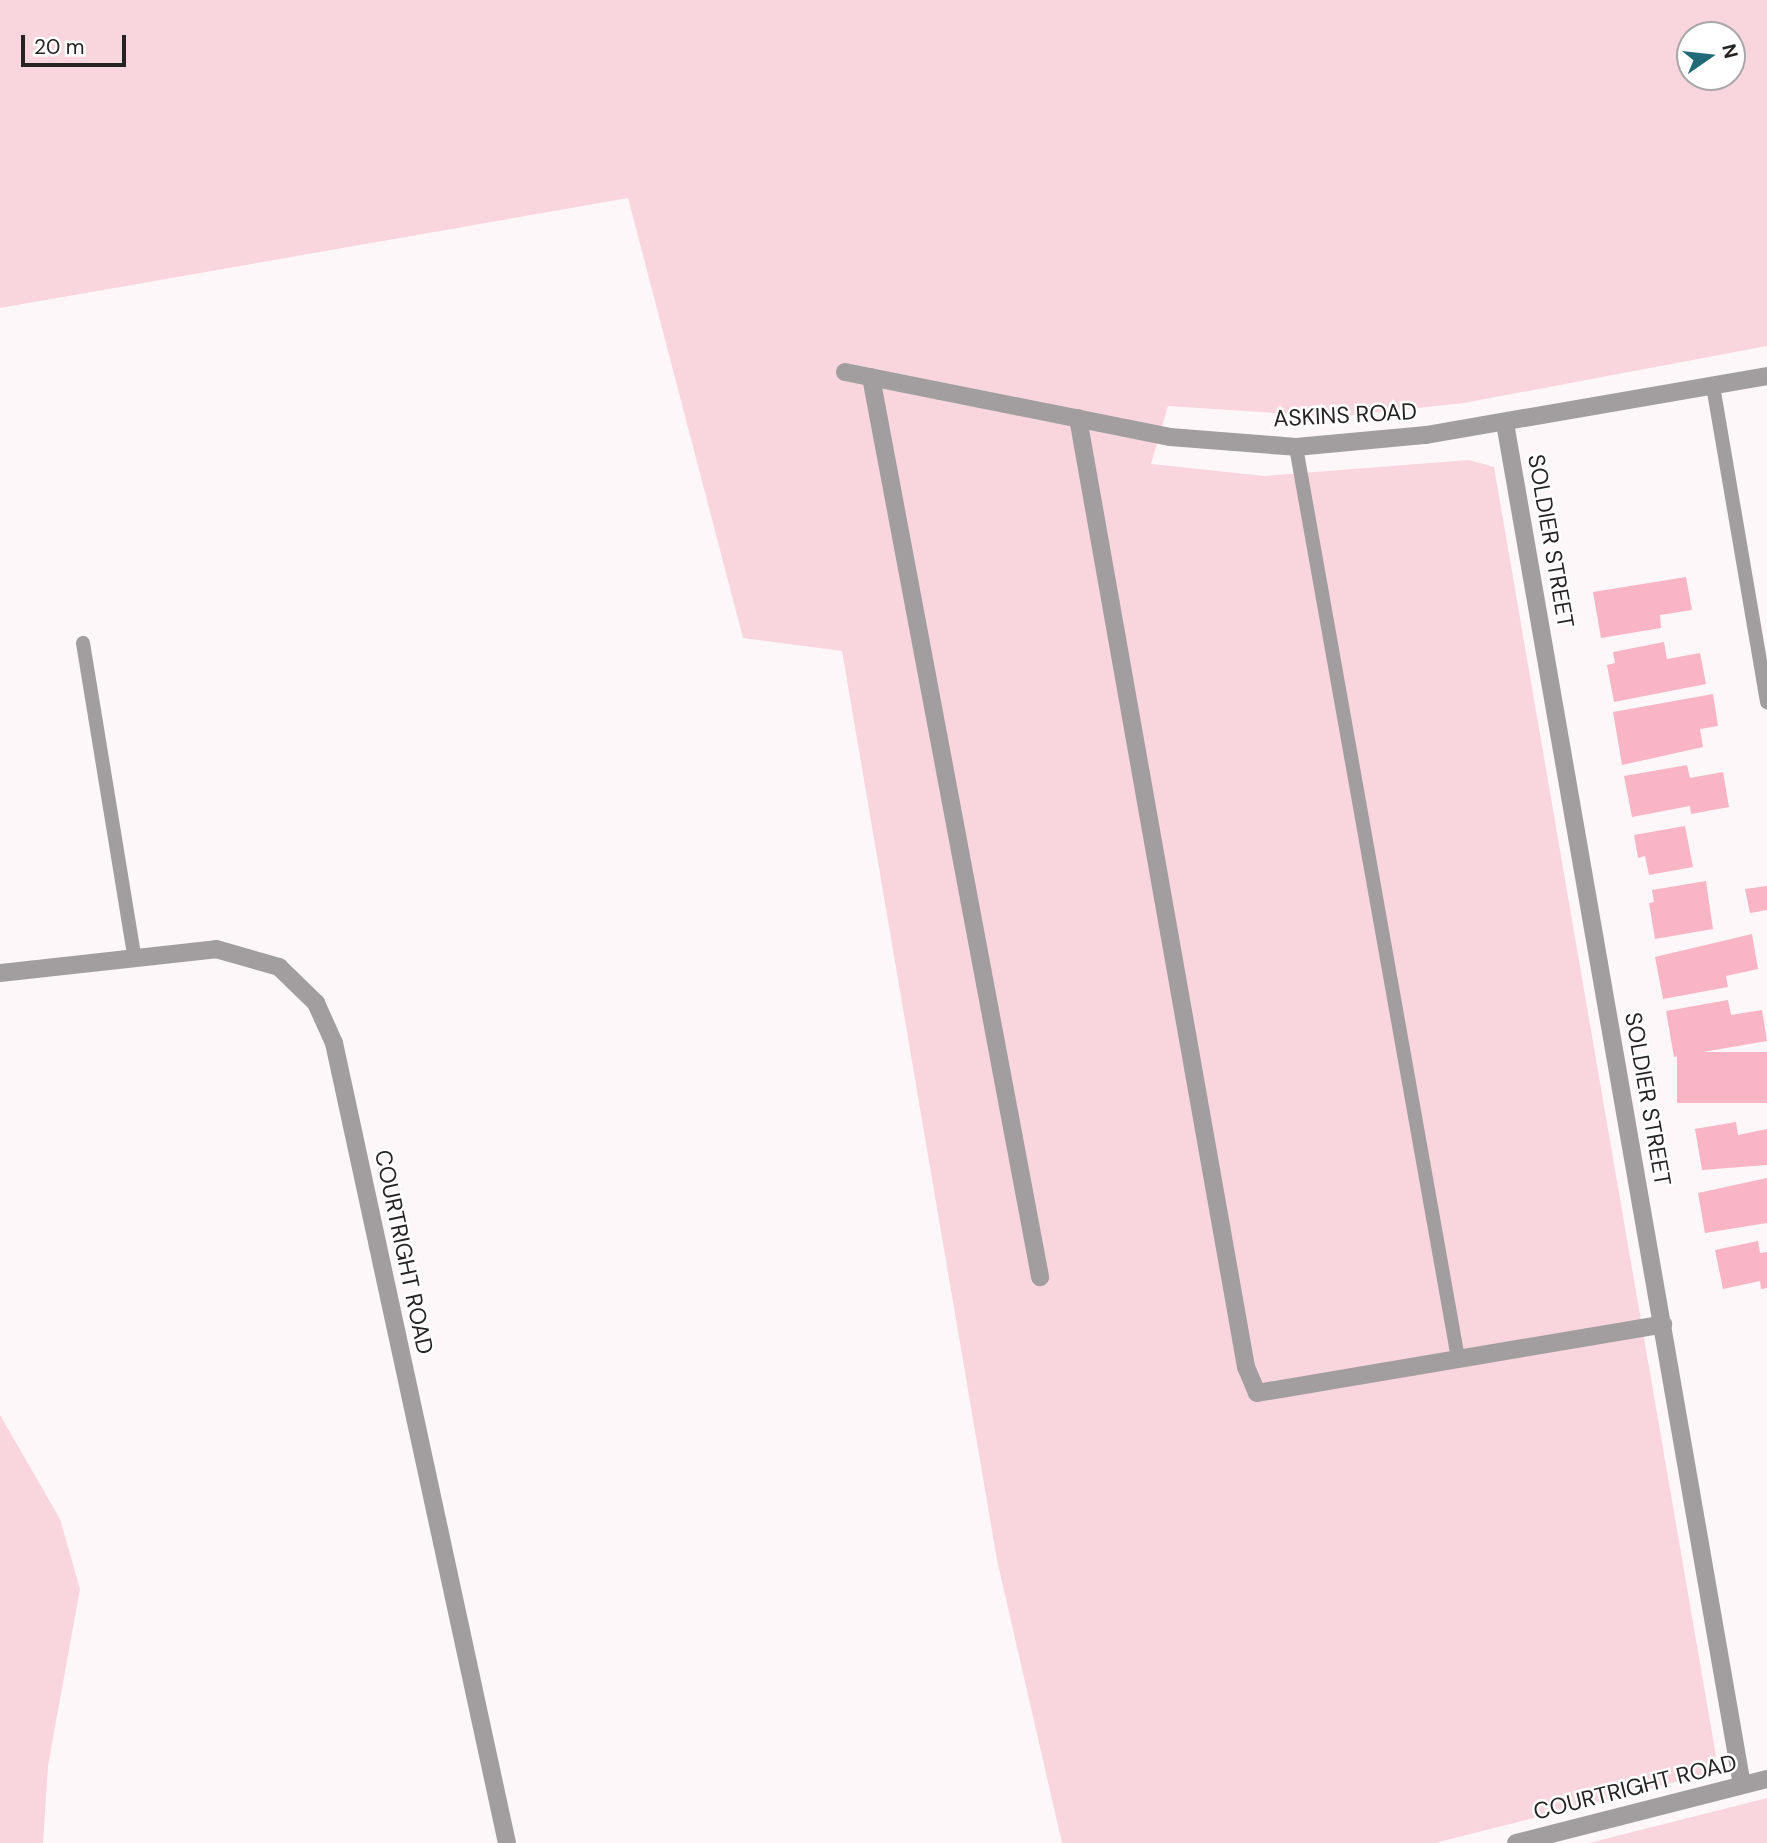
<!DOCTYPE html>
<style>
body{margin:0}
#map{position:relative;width:1767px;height:1843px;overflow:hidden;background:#fef7f9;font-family:"DM Sans",sans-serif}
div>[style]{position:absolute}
.green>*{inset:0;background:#f9d6de}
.building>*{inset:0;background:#f9b5c6;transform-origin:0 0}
.service>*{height:14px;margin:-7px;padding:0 7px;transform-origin:7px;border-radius:7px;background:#a29e9f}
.minor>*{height:18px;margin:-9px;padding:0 9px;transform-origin:9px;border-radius:9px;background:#a29e9f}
span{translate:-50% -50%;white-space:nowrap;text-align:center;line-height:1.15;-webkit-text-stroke:5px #fff;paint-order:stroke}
.street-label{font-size:23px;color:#262323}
.north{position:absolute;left:1676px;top:21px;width:70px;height:70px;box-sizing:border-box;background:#fff;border:2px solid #a8a7a7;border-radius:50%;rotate:76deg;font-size:19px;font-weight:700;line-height:28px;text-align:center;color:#262323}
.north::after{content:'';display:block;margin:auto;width:24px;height:32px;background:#226a77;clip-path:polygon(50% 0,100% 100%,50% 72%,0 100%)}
.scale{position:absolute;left:21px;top:35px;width:105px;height:32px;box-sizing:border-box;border:4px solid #262323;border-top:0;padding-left:9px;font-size:21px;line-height:24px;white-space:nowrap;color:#262323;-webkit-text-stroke:5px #fff;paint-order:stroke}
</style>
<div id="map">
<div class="green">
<div style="clip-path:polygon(evenodd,0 0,1767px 0,1767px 346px,1464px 403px,1335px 417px,1168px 406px,1151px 464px,1265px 476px,1469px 460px,1494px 467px,1716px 1756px,1703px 1775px,1435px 1843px,1062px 1843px,997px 1560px,842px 651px,743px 638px,628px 198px,0 308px,0 0,1690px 35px,1732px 35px,1732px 77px,1690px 77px,1690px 35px)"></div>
<div style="clip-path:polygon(0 1415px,60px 1519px,80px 1589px,48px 1766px,43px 1843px,0 1843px)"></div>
<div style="clip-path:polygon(1767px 1798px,1767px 1843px,1589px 1843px)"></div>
</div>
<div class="building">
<div style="clip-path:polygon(1686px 577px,1692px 610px,1660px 615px,1661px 628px,1601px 638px,1593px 592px)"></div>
<div style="clip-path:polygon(1664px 642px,1667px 659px,1700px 653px,1706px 684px,1614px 702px,1607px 665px,1615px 663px,1613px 652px)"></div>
<div style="clip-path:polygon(1713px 694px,1718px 726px,1700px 729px,1703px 747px,1622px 765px,1613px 712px)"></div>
<div style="clip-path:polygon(1687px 765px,1690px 778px,1723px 772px,1729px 807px,1691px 814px,1690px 806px,1632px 817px,1624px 776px)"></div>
<div style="clip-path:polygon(1685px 826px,1693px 867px,1649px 875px,1645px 856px,1638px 858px,1634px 835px)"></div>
<div style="clip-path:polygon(1706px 881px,1713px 929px,1655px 939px,1649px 903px,1654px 902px,1652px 890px)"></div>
<div style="clip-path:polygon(1767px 886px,1767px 910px,1750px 913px,1745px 889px)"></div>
<div style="clip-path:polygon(1752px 934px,1758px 969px,1726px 976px,1728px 987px,1663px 999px,1655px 957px)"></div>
<div style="clip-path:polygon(1728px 1000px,1731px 1015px,1762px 1010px,1767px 1041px,1674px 1057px,1666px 1011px)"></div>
<div style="left:1767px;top:1052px;width:51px;height:90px;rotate:90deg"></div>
<div style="clip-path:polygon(1736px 1122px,1738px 1135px,1767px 1129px,1767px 1165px,1702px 1170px,1695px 1129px)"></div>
<div style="clip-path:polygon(1767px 1178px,1767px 1223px,1705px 1233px,1698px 1193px)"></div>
<div style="clip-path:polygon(1758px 1241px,1760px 1253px,1767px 1252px,1767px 1288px,1761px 1289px,1760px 1281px,1723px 1289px,1715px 1250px)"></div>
</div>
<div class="service">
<div style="left:1713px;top:386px;width:321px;rotate:80.3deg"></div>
<div style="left:1296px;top:447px;width:925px;rotate:79.92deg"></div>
<div style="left:83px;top:643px;width:316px;rotate:80.7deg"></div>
</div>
<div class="minor">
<div style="left:845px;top:372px;width:331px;rotate:11.3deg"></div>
<div style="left:1170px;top:437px;width:126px;rotate:4.5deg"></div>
<div style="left:1296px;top:447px;width:131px;rotate:-5.3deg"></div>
<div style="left:1426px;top:435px;width:346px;rotate:-9.8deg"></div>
<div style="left:871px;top:377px;width:916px;rotate:79.36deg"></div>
<div style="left:1078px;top:418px;width:964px;rotate:79.96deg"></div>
<div style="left:1246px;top:1367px;width:28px;rotate:67deg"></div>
<div style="left:1257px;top:1393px;width:412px;rotate:-9.6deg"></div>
<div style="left:1505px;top:423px;width:1382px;rotate:80.13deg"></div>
<div style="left:0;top:973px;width:217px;rotate:-6.3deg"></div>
<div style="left:216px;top:949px;width:66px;rotate:15.9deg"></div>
<div style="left:279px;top:967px;width:52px;rotate:44.2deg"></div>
<div style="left:316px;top:1003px;width:44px;rotate:65.8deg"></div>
<div style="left:334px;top:1043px;width:818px;rotate:77.8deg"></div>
<div style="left:1516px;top:1843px;width:259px;rotate:-14.3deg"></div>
</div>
<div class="street-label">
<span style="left:1345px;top:415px;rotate:-3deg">ASKINS ROAD</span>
<span style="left:1551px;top:541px;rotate:80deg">SOLDIER STREET</span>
<span style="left:1648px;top:1099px;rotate:80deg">SOLDIER STREET</span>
<span style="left:404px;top:1252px;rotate:78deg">COURTRIGHT ROAD</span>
<span style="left:1635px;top:1787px;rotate:-14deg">COURTRIGHT ROAD</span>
</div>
<div class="north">N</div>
<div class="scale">20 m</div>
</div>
